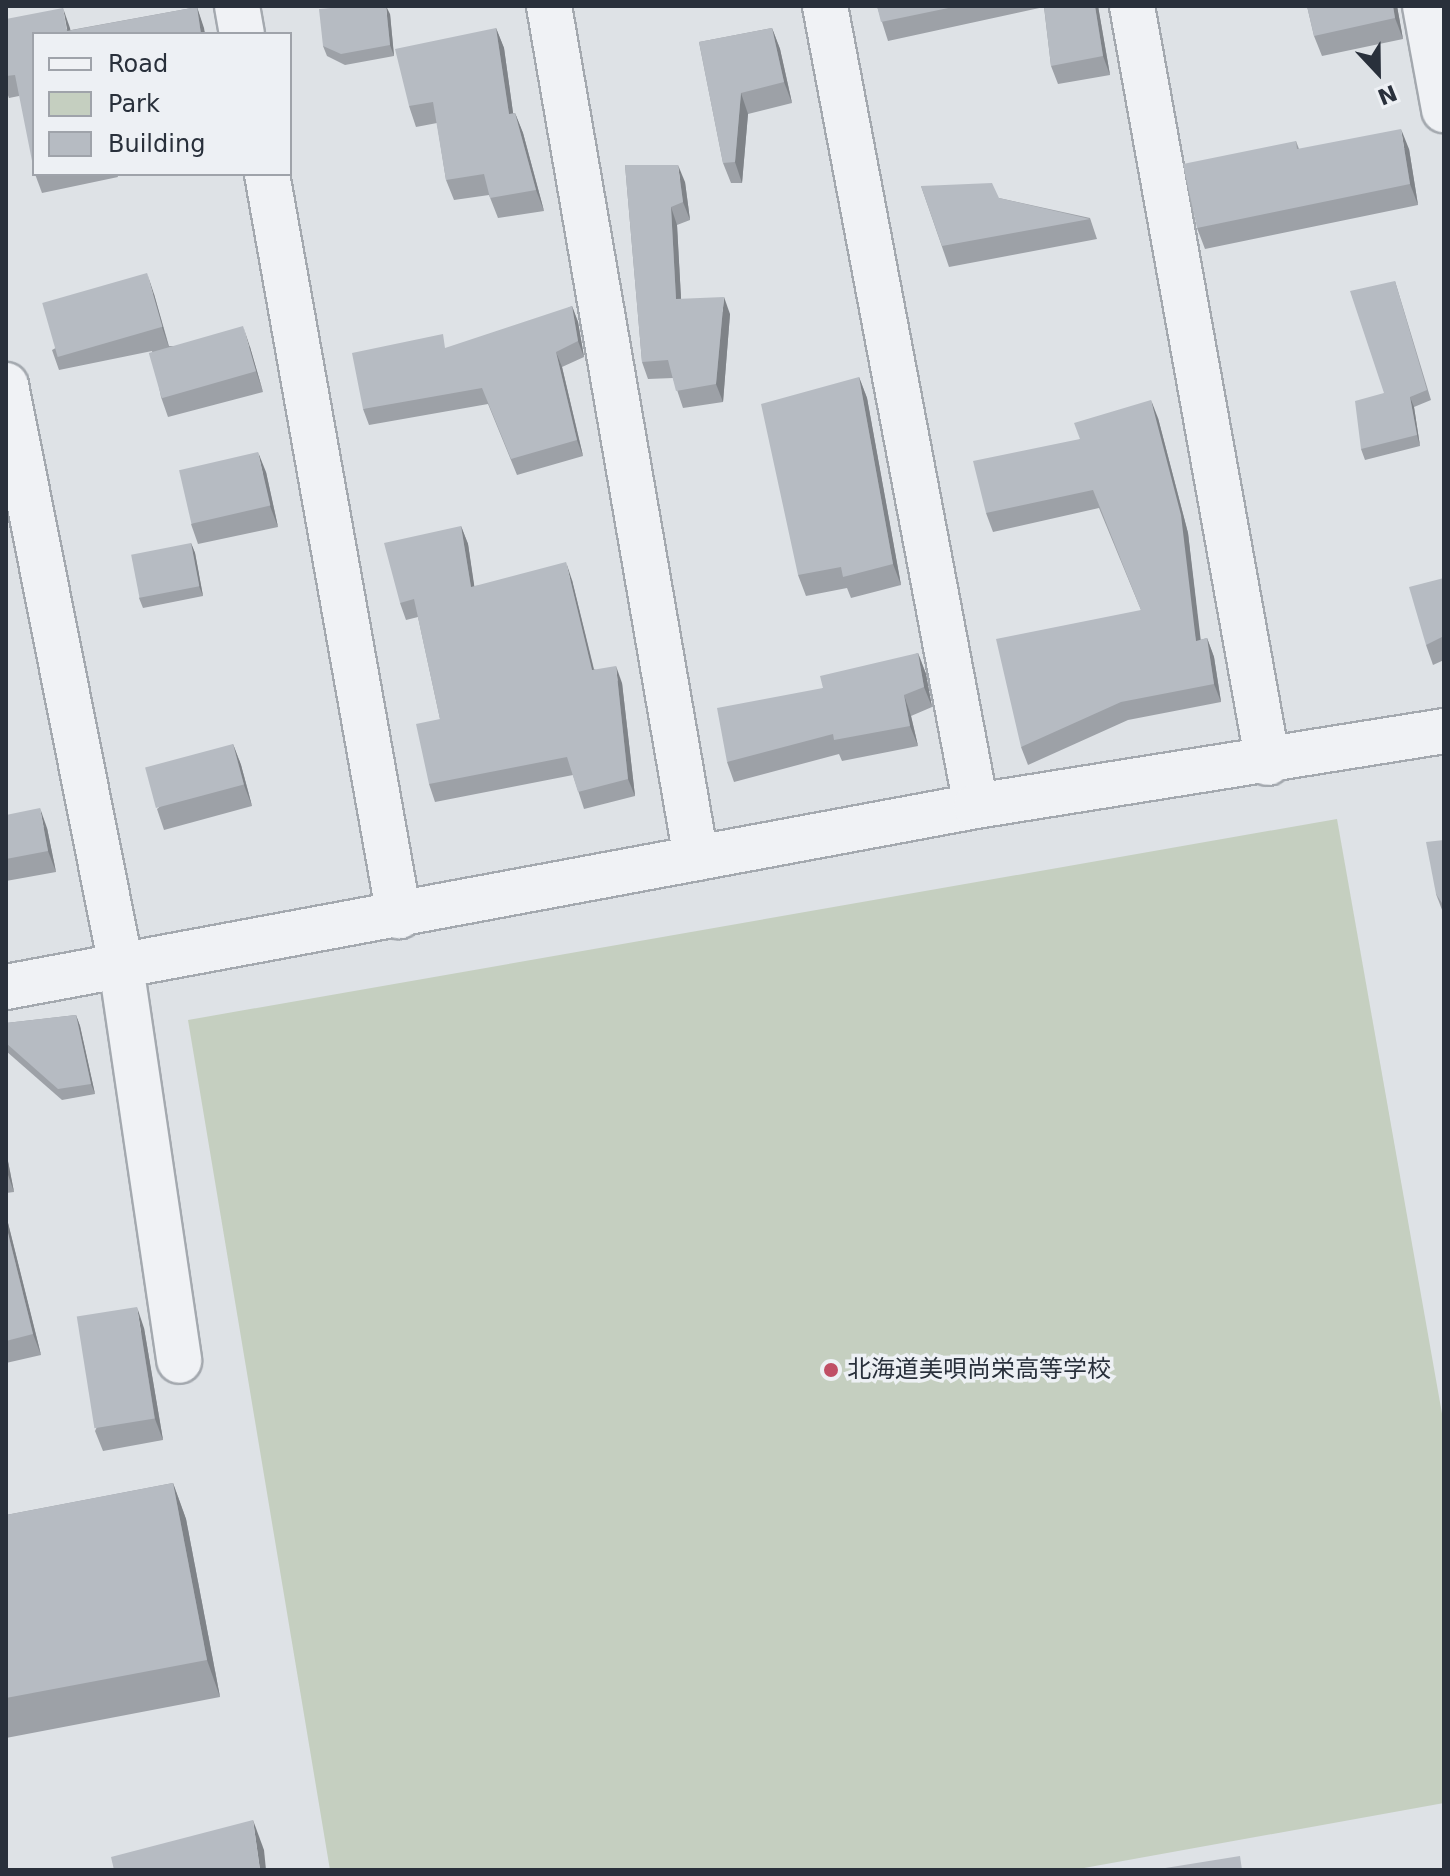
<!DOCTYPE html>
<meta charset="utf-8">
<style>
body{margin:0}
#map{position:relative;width:1450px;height:1876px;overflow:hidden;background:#dee2e6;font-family:"DejaVu Sans","Noto Sans JP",sans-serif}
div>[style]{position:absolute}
.green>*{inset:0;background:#c5cfc0}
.roads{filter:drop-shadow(2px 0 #a4a9af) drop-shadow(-2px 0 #a4a9af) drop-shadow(0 2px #a4a9af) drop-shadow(0 -2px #a4a9af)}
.minor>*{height:44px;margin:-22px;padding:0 22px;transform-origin:22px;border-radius:22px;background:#f0f2f5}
.wall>*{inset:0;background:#9da1a7}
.shaded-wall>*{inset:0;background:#7f8388}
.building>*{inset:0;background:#b6bbc2;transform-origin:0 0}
.dots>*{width:22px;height:22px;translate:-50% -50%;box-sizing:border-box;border:4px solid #edf0f4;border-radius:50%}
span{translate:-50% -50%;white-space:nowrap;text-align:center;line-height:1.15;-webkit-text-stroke:7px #edf0f4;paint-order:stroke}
.poi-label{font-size:24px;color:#29303b}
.left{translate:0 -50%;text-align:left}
.frame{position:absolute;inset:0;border:8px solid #29303b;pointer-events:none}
.legend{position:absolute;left:32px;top:32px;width:260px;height:144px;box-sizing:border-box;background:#edf0f4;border:2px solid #9fa3aa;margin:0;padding:10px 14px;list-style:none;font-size:24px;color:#29303b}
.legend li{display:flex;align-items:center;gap:16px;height:40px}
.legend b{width:40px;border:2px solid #9fa3aa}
.north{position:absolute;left:1338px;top:32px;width:80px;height:80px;-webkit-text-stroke:6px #edf0f4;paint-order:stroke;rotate:158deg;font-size:22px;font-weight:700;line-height:32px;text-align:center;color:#29303b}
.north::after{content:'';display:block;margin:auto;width:28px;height:36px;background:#29303b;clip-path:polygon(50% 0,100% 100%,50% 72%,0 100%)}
</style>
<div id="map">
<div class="green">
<div style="clip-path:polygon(1337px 819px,1444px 1425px,1444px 1803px,1073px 1870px,330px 1870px,188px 1020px)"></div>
</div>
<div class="roads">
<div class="minor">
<div style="left:237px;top:6px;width:28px;rotate:80deg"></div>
<div style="left:549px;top:6px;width:865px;rotate:80.21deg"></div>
<div style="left:825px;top:6px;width:814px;rotate:79.31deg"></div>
<div style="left:1132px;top:6px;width:769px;rotate:79.82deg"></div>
<div style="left:1425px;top:6px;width:106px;rotate:79.6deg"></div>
<div style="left:267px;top:174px;width:754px;rotate:79.91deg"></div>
<div style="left:6px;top:385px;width:592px;rotate:78.8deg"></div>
<div style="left:121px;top:966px;width:399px;rotate:81.6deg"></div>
<div style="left:6px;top:987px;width:987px;rotate:-10.57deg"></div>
<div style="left:976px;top:806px;width:474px;rotate:-9.1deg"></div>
</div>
</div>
<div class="wall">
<div style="clip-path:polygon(877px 6px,1098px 6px,1110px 75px,1058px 84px,1051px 66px,1044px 7px,888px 41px)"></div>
<div style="clip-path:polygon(1307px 6px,1397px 6px,1403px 39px,1322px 56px,1314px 36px)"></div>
<div style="clip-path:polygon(197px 7px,205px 34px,34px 34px,19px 96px,9px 98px,6px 90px,6px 19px,71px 30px)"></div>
<div style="clip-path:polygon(390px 14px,394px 56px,345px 65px,327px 56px,323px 46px)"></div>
<div style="clip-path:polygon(496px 28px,504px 48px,513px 113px,515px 113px,523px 133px,544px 211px,498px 218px,489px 195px,454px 200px,446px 180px,437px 123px,416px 127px,409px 106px)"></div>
<div style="clip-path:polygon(772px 28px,780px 49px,792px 103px,748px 114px,742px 183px,731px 183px,723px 163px,699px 42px)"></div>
<div style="clip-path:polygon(1296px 141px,1299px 149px,1409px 149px,1418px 205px,1205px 249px,1197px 228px)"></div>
<div style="clip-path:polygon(625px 165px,685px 182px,690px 220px,677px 225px,681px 299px,730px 314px,723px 402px,683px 408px,673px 378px,648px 379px,642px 362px)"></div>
<div style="clip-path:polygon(35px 174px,117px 174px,118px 177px,42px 193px)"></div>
<div style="clip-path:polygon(921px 186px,999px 198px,1090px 218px,1097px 239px,949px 267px)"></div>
<div style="clip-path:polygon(1395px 281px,1431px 400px,1414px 407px,1420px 446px,1365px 460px,1361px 449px,1384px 393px)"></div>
<div style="clip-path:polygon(154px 294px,169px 346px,250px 347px,263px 392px,168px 417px,161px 397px,152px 351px,59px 370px,52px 350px)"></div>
<div style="clip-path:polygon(572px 306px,578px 322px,584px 357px,562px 367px,583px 456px,517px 475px,488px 404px,369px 425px,363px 409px)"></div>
<div style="clip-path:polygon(859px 377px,867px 398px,901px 585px,851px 598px,847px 588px,806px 596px,798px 575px)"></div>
<div style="clip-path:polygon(1158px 418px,1188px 533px,1200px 640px,1207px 638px,1214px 657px,1221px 702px,1128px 720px,1028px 765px,1021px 747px,1141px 610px,1099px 508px,993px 532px,986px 513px,1080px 439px)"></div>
<div style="clip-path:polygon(266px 472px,278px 527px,198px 544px,191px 524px)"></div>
<div style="clip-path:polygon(461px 526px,468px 544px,474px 586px,572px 580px,594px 669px,622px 683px,635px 796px,584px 809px,573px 775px,435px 802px,429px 784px,440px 719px,418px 617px,406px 620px,400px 603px)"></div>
<div style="clip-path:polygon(191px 543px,195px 553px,203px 596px,143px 608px,139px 598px)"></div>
<div style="clip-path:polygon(1444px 578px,1444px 660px,1433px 665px,1426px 645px)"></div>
<div style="clip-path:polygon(918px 653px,926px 674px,932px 707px,911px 716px,918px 746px,842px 761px,839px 754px,734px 782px,727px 762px,823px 688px)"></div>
<div style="clip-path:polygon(233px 744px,241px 765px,252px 806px,164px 830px,157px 809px)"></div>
<div style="clip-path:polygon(6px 815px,47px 828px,56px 872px,6px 881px)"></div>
<div style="clip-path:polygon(1444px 840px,1444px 915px,1436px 894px)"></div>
<div style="clip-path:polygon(76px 1015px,80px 1026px,95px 1094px,62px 1100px,6px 1051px,6px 1023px)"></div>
<div style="clip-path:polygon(6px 1151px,14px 1192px,6px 1193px)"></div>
<div style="clip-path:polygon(6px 1215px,41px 1355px,6px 1363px)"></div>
<div style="clip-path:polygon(144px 1328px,163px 1440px,103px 1451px,95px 1431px)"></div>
<div style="clip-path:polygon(173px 1483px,186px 1519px,220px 1697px,6px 1738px,6px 1515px)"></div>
</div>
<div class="shaded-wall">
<div style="clip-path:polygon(386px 6px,390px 14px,394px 56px,390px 45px)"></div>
<div style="clip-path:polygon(1095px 6px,1098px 6px,1110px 75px,1103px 56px)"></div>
<div style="clip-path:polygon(1393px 6px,1397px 6px,1403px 39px,1395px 18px)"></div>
<div style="clip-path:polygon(197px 7px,204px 28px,205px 34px,201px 34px)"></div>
<div style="clip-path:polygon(63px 8px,70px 28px,71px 34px,68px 34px)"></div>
<div style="clip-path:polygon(496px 28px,504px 48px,516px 134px,509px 114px)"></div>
<div style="clip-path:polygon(772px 28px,780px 49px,792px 103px,784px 82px)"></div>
<div style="clip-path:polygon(741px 93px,748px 114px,742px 183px,735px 162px)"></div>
<div style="clip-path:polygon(515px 113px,523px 133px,544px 211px,536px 190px)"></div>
<div style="clip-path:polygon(1401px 129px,1409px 149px,1418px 205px,1410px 184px)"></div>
<div style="clip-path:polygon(678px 165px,685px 182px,690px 220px,683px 202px)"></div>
<div style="clip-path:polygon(671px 207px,677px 225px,682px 316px,676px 299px)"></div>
<div style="clip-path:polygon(147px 273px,154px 294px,169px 348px,162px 327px)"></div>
<div style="clip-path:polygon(724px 297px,730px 314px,723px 402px,716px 384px)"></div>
<div style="clip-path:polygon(572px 306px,578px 322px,584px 357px,578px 341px)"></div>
<div style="clip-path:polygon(243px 326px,250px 347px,263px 392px,256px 371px)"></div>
<div style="clip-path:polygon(556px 352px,562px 367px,583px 456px,577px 440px)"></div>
<div style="clip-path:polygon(859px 377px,867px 398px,901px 585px,893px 564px)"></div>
<div style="clip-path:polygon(1410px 397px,1414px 407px,1420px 446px,1417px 435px)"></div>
<div style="clip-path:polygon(1151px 400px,1158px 418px,1188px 533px,1203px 659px,1196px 641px)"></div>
<div style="clip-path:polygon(258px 452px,266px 472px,278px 527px,270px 506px)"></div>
<div style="clip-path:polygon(461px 526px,468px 544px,477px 604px,471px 587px)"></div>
<div style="clip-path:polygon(191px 543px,195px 553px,203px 596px,199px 586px)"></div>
<div style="clip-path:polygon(566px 562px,572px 580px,598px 687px,592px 670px)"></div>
<div style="clip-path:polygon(1207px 638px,1214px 657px,1221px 702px,1214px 684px)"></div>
<div style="clip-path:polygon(918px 653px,926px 674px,932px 707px,924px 687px)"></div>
<div style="clip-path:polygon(616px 666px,622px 683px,635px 796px,628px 779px)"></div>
<div style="clip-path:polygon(904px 695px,911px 716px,918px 746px,910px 726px)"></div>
<div style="clip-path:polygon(233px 744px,241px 765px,252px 806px,244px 785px)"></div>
<div style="clip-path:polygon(40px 808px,47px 828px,56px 872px,48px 851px)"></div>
<div style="clip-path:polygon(76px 1015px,80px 1026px,95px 1094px,91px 1084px)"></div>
<div style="clip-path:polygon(6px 1151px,14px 1192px,6px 1169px)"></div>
<div style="clip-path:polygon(6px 1215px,41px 1355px,33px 1334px,6px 1225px)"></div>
<div style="clip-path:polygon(137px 1307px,144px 1328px,163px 1440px,155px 1419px)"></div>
<div style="clip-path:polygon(173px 1483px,186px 1519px,220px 1697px,207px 1660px)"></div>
<div style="clip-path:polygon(253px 1820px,264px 1850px,266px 1870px,260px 1870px)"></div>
</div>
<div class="building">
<div style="clip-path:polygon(354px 6px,386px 6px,390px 45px,341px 54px,323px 46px,319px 9px)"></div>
<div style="clip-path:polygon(877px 6px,958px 6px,881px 22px)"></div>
<div style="clip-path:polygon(1044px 6px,1095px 6px,1103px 56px,1051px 66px)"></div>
<div style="clip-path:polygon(1307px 6px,1393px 6px,1395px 18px,1314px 36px)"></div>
<div style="clip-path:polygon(197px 7px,201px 34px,34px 34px,34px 171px,15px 75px,6px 76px,6px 19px,63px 8px,67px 31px)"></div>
<div style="clip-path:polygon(496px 28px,509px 114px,515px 113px,536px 190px,490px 198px,484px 174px,446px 180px,433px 102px,409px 106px,395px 49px)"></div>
<div style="clip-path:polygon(772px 28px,784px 82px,741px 93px,735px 162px,723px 163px,699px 42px)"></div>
<div style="clip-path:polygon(1401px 129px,1410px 184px,1197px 228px,1183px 164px,1296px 141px,1297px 149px)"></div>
<div style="clip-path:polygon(625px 165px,678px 165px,683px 202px,671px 207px,676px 299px,724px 297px,716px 384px,676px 391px,668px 360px,642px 362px)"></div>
<div style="clip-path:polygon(992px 183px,999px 198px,1090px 219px,942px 246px,921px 186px)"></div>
<div style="left:147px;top:273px;width:56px;height:109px;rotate:74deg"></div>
<div style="clip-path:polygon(1395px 281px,1427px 390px,1410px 397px,1417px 435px,1361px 449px,1355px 401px,1384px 393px,1350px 291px)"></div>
<div style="clip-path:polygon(572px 306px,578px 341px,556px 352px,577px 440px,511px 459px,482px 388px,363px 409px,352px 353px,443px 334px,445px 348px)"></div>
<div style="left:243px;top:326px;width:47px;height:98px;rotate:74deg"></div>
<div style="clip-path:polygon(859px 377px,893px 564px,843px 577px,841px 567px,798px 575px,761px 404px)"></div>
<div style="clip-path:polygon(1151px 400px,1181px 515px,1196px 641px,1207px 638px,1214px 684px,1121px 702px,1021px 747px,996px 639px,1141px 610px,1093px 490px,986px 513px,973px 461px,1080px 439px,1074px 423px)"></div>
<div style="left:258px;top:452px;width:55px;height:81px;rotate:77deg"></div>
<div style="clip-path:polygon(461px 526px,471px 587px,566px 562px,592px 670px,616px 666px,628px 779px,578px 792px,567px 757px,429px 784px,416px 724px,440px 719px,414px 599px,400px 603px,384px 543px)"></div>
<div style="left:191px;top:543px;width:44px;height:61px;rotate:79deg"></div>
<div style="clip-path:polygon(1444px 578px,1444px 636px,1426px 645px,1409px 587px)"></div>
<div style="clip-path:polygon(918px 653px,924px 687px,904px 695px,910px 726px,834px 740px,833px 734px,727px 762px,717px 708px,823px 688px,820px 676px)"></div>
<div style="left:233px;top:744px;width:42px;height:91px;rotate:75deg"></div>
<div style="clip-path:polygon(40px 808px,48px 851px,6px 859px,6px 815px)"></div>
<div style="clip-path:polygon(1444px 840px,1444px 906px,1436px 894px,1426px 842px)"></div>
<div style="clip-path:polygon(76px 1015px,91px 1084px,58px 1089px,6px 1043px,6px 1023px)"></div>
<div style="clip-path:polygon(6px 1225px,33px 1334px,6px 1341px)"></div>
<div style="left:137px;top:1307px;width:113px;height:61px;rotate:81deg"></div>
<div style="clip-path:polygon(173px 1483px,207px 1660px,6px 1698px,6px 1515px)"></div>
<div style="clip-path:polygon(253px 1820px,260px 1870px,114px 1870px,111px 1857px)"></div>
<div style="clip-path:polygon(1240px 1856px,1242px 1870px,1153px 1870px)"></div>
</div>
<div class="dots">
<div style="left:831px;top:1370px;background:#c04e65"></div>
</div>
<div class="poi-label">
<span class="left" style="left:847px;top:1370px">北海道美唄尚栄高等学校</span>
</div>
<div class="frame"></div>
<ul class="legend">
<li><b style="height:10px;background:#f0f2f5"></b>Road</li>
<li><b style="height:22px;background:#c5cfc0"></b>Park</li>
<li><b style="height:22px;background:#b6bbc2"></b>Building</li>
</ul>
<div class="north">N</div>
</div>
